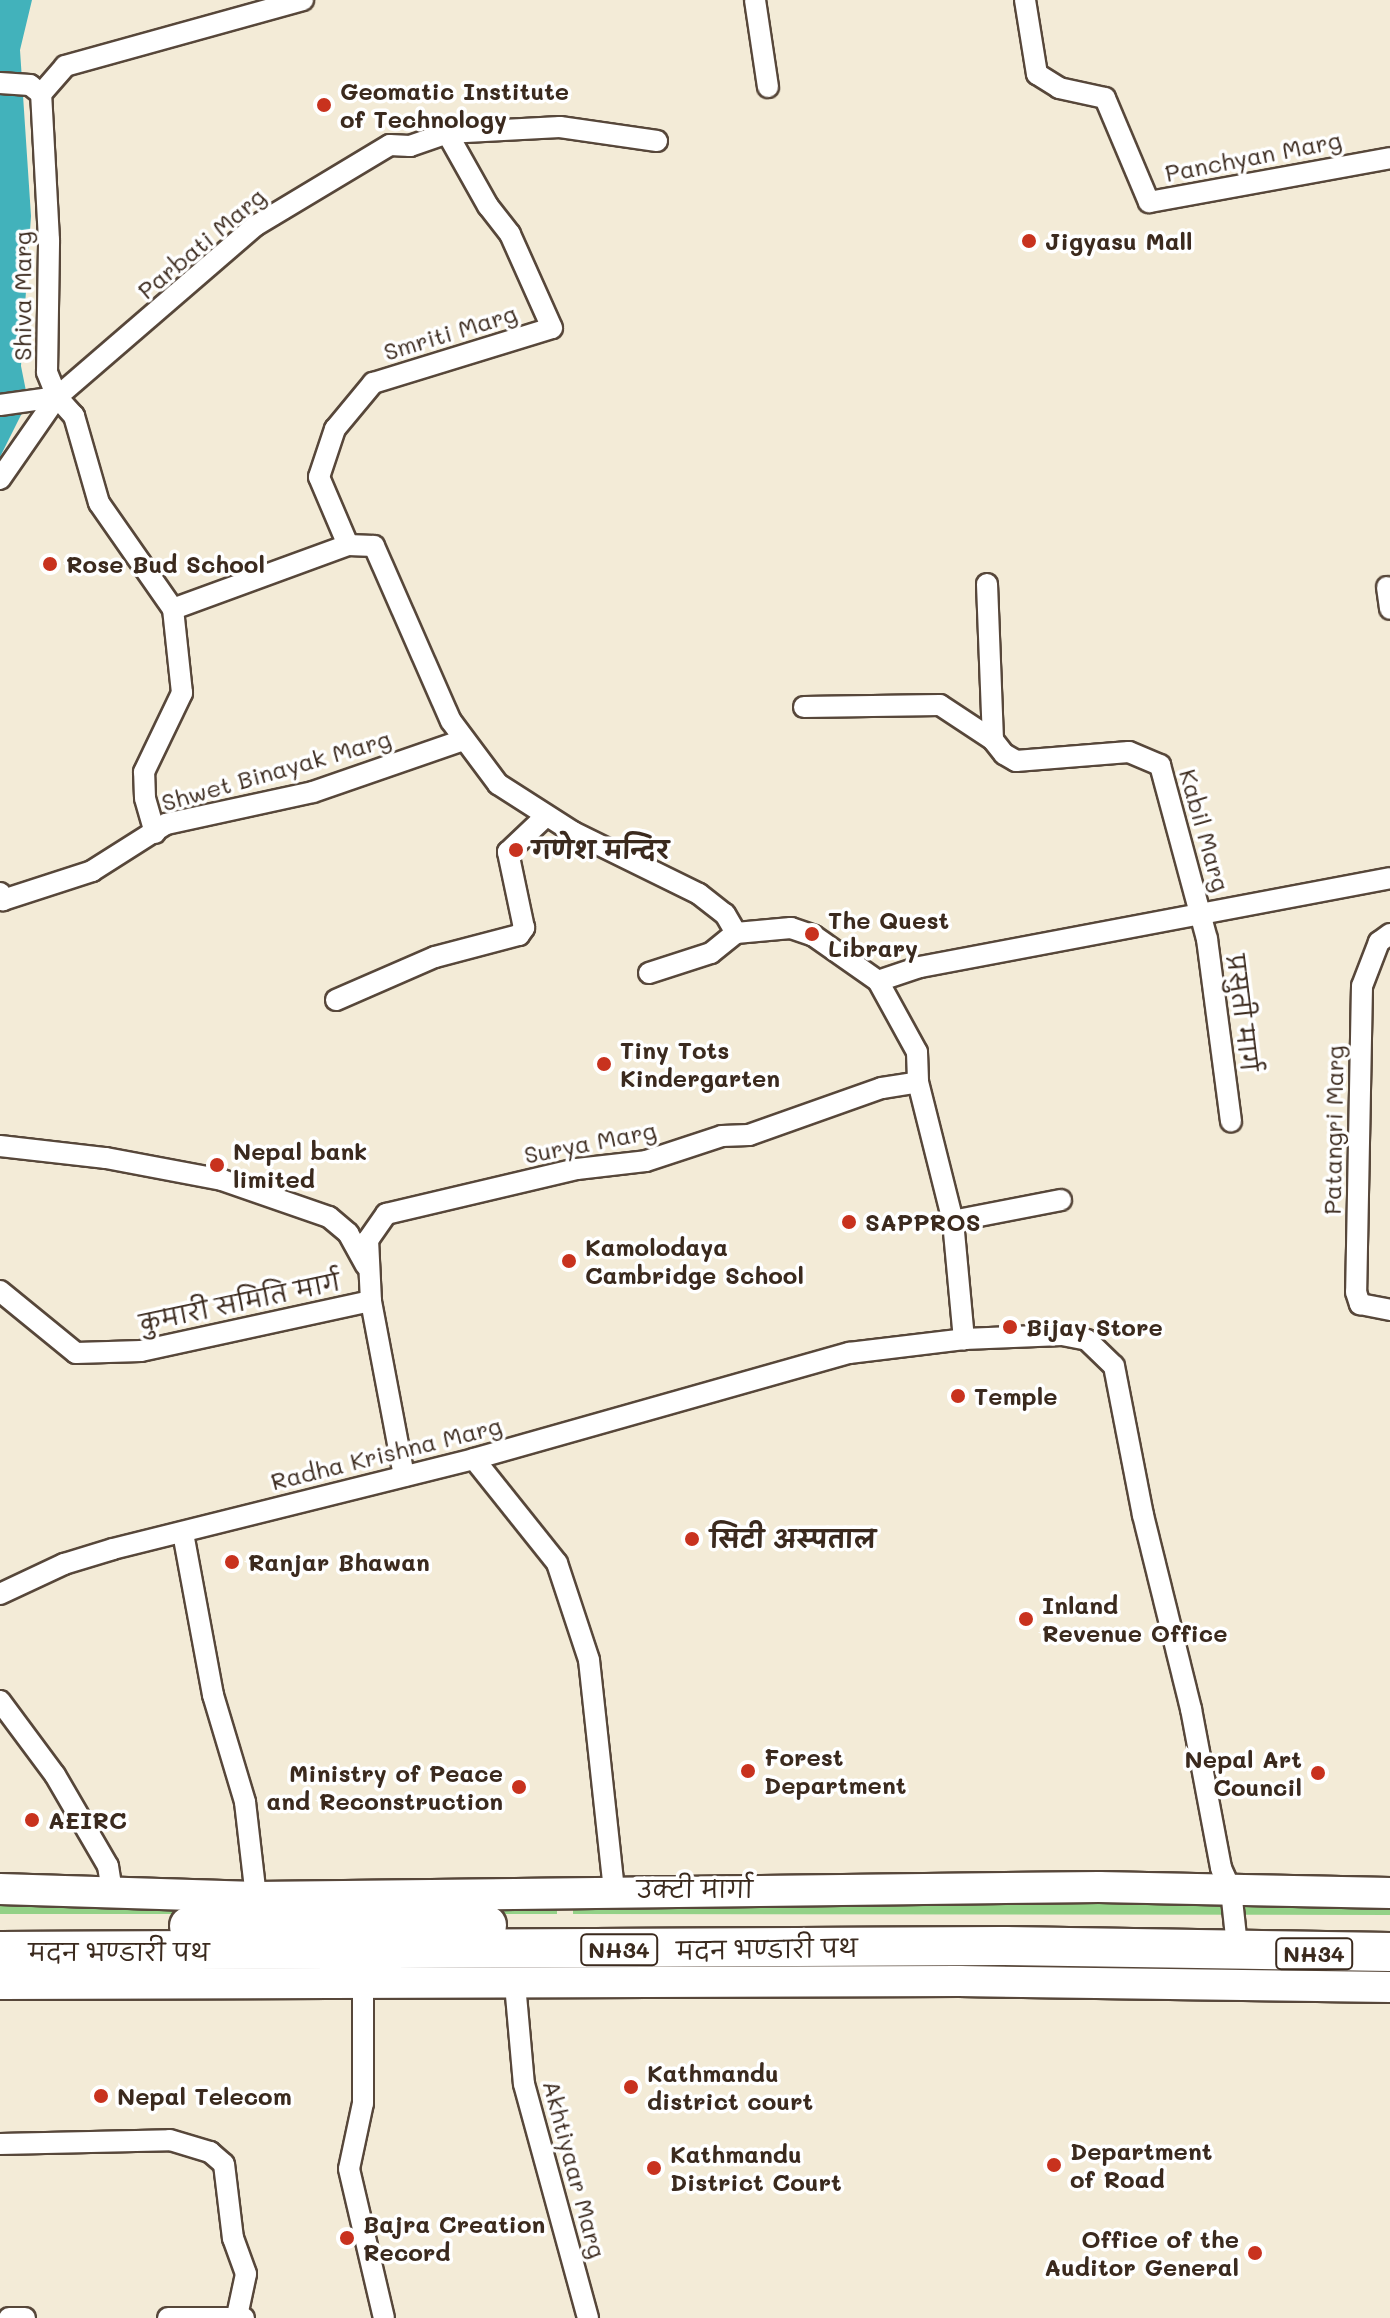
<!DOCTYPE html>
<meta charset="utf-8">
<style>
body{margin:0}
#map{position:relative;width:1390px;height:2318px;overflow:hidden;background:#f3ebd7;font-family:Mali,"Playpen Sans Deva",sans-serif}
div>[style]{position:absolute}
.green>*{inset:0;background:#93d187;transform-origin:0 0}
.water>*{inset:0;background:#42b2bb}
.roads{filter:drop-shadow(2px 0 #57473a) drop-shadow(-2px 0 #57473a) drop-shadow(0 2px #57473a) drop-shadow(0 -2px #57473a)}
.street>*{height:20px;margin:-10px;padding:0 10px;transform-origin:10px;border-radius:10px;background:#fff}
.secondary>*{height:30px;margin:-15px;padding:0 15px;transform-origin:15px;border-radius:15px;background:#fff}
.highway>*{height:38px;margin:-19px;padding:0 19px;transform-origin:19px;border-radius:19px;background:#fff}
.dots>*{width:22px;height:22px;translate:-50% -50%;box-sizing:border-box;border:4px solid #fff;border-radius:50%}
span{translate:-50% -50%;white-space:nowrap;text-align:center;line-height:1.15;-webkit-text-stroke:7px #fff;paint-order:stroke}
.shield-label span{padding:2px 6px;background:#fff;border:2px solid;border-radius:6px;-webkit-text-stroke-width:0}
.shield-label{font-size:22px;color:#3b2a1e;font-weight:700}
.poi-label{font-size:24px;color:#3b2a1e;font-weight:700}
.left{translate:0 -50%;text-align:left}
.right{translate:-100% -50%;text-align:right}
.street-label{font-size:24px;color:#3b2a1e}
</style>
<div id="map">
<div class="green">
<div style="clip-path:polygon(1067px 1902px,1390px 1905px,1390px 1915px,573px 1914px,573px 1904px)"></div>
<div style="left:0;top:1904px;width:557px;height:10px"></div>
</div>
<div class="water">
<div style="clip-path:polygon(0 0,32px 0,20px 50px,31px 216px,21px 366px,28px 401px,0 457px)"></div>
</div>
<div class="roads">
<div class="street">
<div style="left:755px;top:0;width:88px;rotate:81.5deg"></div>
<div style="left:1025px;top:0;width:75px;rotate:80.8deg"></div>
<div style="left:1037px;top:74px;width:26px;rotate:32deg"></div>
<div style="left:1059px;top:88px;width:47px;rotate:12.3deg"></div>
<div style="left:1105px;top:98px;width:113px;rotate:67.1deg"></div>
<div style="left:1149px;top:202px;width:245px;rotate:-10.3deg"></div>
<div style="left:0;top:83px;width:30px;rotate:4deg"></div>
<div style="left:30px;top:85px;width:14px;rotate:39deg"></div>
<div style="left:0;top:405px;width:58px;rotate:-8deg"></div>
<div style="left:0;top:479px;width:100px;rotate:-55.2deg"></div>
<div style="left:57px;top:397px;width:262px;rotate:-40.8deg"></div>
<div style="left:255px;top:226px;width:157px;rotate:-31deg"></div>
<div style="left:390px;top:145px;width:20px;rotate:3deg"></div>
<div style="left:410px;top:146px;width:39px;rotate:-19deg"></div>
<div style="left:447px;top:133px;width:113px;rotate:-3deg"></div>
<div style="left:560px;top:127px;width:98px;rotate:8.2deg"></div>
<div style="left:348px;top:545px;width:74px;rotate:-113.1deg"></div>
<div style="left:319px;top:477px;width:51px;rotate:-71.6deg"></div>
<div style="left:335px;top:429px;width:60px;rotate:-50.4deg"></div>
<div style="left:373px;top:383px;width:187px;rotate:-17.1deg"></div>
<div style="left:552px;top:328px;width:103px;rotate:-114.1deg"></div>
<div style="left:510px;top:234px;width:36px;rotate:-128deg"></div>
<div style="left:488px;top:206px;width:84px;rotate:-119.3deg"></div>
<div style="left:987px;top:584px;width:156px;rotate:87.8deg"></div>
<div style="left:993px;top:740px;width:18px;rotate:52deg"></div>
<div style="left:1004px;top:754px;width:14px;rotate:30deg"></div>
<div style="left:1016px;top:761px;width:113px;rotate:-4.6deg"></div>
<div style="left:1129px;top:752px;width:34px;rotate:23deg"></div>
<div style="left:1160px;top:765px;width:180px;rotate:74.9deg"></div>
<div style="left:1207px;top:939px;width:184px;rotate:82.5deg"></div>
<div style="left:1387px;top:587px;width:22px;rotate:82deg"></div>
<div style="left:173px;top:609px;width:186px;rotate:-20.1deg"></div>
<div style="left:348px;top:545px;width:26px;rotate:2deg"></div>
<div style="left:374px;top:546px;width:191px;rotate:66.3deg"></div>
<div style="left:451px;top:721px;width:79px;rotate:53.3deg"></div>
<div style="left:498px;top:784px;width:89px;rotate:32.6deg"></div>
<div style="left:573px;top:832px;width:140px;rotate:26.2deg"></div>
<div style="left:699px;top:894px;width:33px;rotate:38deg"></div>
<div style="left:725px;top:914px;width:22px;rotate:60deg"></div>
<div style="left:736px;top:933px;width:55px;rotate:-5.2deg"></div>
<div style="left:791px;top:928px;width:24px;rotate:19deg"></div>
<div style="left:814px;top:936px;width:78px;rotate:35.1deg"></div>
<div style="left:878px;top:981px;width:81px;rotate:61.2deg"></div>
<div style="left:917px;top:1052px;width:30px;rotate:88deg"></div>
<div style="left:918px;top:1082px;width:143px;rotate:75.9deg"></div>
<div style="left:953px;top:1221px;width:119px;rotate:84.7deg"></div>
<div style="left:804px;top:707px;width:136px;rotate:-0.8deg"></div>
<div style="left:940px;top:705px;width:64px;rotate:33.4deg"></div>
<div style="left:155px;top:833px;width:36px;rotate:-106deg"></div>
<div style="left:145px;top:798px;width:26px;rotate:-92deg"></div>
<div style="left:144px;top:772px;width:88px;rotate:-64.3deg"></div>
<div style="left:182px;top:693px;width:84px;rotate:-96.1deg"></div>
<div style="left:173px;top:609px;width:129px;rotate:-124.9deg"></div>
<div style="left:99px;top:503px;width:91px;rotate:-106deg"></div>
<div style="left:74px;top:416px;width:25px;rotate:-132deg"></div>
<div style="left:57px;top:397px;width:27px;rotate:-112deg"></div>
<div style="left:47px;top:372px;width:132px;rotate:-89.1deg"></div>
<div style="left:49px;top:240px;width:146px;rotate:-93.1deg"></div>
<div style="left:41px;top:94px;width:37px;rotate:-49deg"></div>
<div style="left:65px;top:66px;width:247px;rotate:-15.5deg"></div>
<div style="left:0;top:893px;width:8px;rotate:67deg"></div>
<div style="left:3px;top:900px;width:94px;rotate:-18deg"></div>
<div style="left:92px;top:871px;width:88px;rotate:-32.4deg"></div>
<div style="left:166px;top:824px;width:150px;rotate:-12.3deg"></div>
<div style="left:313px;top:792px;width:159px;rotate:-19.1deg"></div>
<div style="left:1390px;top:934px;width:14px;rotate:144deg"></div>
<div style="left:1379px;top:942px;width:47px;rotate:111.1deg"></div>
<div style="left:1362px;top:986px;width:306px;rotate:91.1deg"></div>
<div style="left:1356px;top:1292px;width:13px;rotate:72deg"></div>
<div style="left:1360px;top:1304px;width:31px;rotate:11deg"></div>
<div style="left:649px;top:973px;width:65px;rotate:-17.9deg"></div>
<div style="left:711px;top:953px;width:32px;rotate:-39deg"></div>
<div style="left:878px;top:981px;width:44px;rotate:-18.4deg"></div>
<div style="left:920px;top:967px;width:478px;rotate:-10.7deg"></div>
<div style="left:336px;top:1000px;width:108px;rotate:-23.5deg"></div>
<div style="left:435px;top:957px;width:87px;rotate:-14.7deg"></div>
<div style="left:519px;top:935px;width:9px;rotate:-54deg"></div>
<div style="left:524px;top:928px;width:78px;rotate:-101.9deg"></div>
<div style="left:508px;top:852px;width:52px;rotate:-43.5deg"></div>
<div style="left:0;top:1146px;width:107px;rotate:6.5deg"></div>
<div style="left:106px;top:1158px;width:118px;rotate:10.7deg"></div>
<div style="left:222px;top:1180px;width:113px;rotate:19.1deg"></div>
<div style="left:329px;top:1217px;width:25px;rotate:40deg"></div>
<div style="left:348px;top:1233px;width:37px;rotate:61deg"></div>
<div style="left:953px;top:1221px;width:110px;rotate:-11deg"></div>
<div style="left:0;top:1291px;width:98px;rotate:39.2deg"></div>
<div style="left:76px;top:1353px;width:65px;rotate:-1.8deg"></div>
<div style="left:141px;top:1351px;width:235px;rotate:-12.3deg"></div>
<div style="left:474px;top:1459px;width:133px;rotate:51.4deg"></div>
<div style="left:557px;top:1563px;width:102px;rotate:71.7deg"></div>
<div style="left:589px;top:1660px;width:231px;rotate:83.8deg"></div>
<div style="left:404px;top:1476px;width:178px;rotate:-100.7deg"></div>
<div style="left:371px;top:1301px;width:61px;rotate:-92.8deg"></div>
<div style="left:368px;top:1240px;width:32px;rotate:-55deg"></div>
<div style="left:386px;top:1214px;width:196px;rotate:-13.3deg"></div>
<div style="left:577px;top:1169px;width:69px;rotate:-6.6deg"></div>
<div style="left:646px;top:1161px;width:80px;rotate:-18.2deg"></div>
<div style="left:722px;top:1136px;width:27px;rotate:-2deg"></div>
<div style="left:749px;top:1135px;width:141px;rotate:-19.5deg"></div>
<div style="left:882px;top:1088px;width:36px;rotate:-9deg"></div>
<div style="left:183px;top:1533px;width:165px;rotate:79.5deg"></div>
<div style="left:213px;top:1695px;width:112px;rotate:73.3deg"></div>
<div style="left:245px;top:1802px;width:96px;rotate:83.4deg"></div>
<div style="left:0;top:1594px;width:71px;rotate:-25.1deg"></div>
<div style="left:64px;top:1564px;width:51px;rotate:-17deg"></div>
<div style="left:113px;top:1549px;width:372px;rotate:-14deg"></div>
<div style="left:474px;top:1459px;width:390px;rotate:-15.8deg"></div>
<div style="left:849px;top:1353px;width:116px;rotate:-6.9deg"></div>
<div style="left:964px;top:1339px;width:98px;rotate:-2.3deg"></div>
<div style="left:1062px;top:1335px;width:25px;rotate:11deg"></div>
<div style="left:1087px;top:1340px;width:37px;rotate:44deg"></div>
<div style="left:1114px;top:1366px;width:152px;rotate:79deg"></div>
<div style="left:1143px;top:1515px;width:200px;rotate:76.1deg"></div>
<div style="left:1191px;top:1709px;width:162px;rotate:79.3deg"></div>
<div style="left:1221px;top:1868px;width:24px;rotate:66deg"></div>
<div style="left:1231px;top:1890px;width:65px;rotate:83.9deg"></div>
<div style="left:0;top:1701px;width:92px;rotate:53.4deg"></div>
<div style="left:55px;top:1775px;width:105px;rotate:59.8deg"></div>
<div style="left:108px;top:1866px;width:25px;rotate:81deg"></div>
<div style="left:515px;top:1984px;width:100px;rotate:84.9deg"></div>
<div style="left:524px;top:2084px;width:243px;rotate:74.7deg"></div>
<div style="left:363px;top:1985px;width:118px;rotate:90deg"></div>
<div style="left:363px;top:2103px;width:67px;rotate:102deg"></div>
<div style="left:349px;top:2169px;width:153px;rotate:76.8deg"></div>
<div style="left:0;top:2144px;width:170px;rotate:-1.3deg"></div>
<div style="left:170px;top:2140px;width:42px;rotate:16.7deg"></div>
<div style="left:210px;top:2152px;width:18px;rotate:41deg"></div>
<div style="left:224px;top:2164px;width:75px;rotate:83.1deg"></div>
<div style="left:233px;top:2238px;width:38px;rotate:70deg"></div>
<div style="left:246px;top:2274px;width:43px;rotate:102.1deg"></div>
<div style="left:9px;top:2318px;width:16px"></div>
<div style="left:168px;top:2318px;width:76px"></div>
</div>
<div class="secondary">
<div style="left:0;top:1889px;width:256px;rotate:1.8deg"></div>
<div style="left:256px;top:1897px;width:843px;rotate:-0.68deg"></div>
<div style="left:1099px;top:1887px;width:291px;rotate:1.2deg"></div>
<div style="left:0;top:1984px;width:959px;rotate:-0.18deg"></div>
<div style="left:959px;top:1981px;width:431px;rotate:0.8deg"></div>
</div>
<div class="highway">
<div style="left:189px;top:1926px;width:298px;rotate:-0.2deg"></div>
<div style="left:0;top:1951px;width:1005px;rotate:-0.29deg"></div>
<div style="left:1005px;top:1946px;width:385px;rotate:0.9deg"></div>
</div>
</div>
<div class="dots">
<div style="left:324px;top:105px;background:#c8321e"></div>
<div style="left:1029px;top:241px;background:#c8321e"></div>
<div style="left:50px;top:564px;background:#c8321e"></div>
<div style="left:516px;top:850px;background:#c8321e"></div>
<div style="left:812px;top:934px;background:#c8321e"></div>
<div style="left:604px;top:1064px;background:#c8321e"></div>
<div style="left:217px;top:1165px;background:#c8321e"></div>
<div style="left:849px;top:1222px;background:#c8321e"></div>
<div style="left:569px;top:1261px;background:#c8321e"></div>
<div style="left:1010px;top:1327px;background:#c8321e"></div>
<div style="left:958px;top:1396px;background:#c8321e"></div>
<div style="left:692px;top:1539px;background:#c8321e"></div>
<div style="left:232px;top:1562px;background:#c8321e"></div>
<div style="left:1026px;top:1619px;background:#c8321e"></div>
<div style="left:748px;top:1771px;background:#c8321e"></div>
<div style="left:1318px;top:1773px;background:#c8321e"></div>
<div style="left:519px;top:1787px;background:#c8321e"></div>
<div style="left:32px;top:1820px;background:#c8321e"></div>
<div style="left:631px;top:2087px;background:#c8321e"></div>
<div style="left:101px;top:2096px;background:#c8321e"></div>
<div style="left:1054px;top:2165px;background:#c8321e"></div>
<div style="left:654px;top:2168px;background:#c8321e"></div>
<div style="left:347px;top:2238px;background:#c8321e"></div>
<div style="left:1255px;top:2253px;background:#c8321e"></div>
</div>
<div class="shield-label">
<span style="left:619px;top:1950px">NH34</span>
<span style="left:1314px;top:1954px">NH34</span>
</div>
<div class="poi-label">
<span class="left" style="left:340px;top:105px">Geomatic Institute<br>of Technology</span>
<span class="left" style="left:1045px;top:241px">Jigyasu Mall</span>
<span class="left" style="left:66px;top:564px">Rose Bud School</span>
<span class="left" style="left:532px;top:850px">गणेश मन्दिर</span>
<span class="left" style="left:828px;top:934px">The Quest<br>Library</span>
<span class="left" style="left:620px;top:1064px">Tiny Tots<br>Kindergarten</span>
<span class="left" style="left:233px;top:1165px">Nepal bank<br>limited</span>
<span class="left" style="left:865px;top:1222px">SAPPROS</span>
<span class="left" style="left:585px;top:1261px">Kamolodaya<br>Cambridge School</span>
<span class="left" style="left:1026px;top:1327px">Bijay Store</span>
<span class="left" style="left:974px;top:1396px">Temple</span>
<span class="left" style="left:710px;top:1539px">सिटी अस्पताल</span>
<span class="left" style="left:248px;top:1562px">Ranjar Bhawan</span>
<span class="left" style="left:1042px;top:1619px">Inland<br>Revenue Office</span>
<span class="left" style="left:764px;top:1771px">Forest<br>Department</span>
<span class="right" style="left:1302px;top:1773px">Nepal Art<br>Council</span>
<span class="right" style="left:503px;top:1787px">Ministry of Peace<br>and Reconstruction</span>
<span class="left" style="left:48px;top:1820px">AEIRC</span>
<span class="left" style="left:647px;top:2087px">Kathmandu<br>district court</span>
<span class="left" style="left:117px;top:2096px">Nepal Telecom</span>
<span class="left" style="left:1070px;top:2165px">Department<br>of Road</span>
<span class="left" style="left:670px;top:2168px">Kathmandu<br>District Court</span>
<span class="left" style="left:363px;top:2238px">Bajra Creation<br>Record</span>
<span class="right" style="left:1239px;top:2253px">Office of the<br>Auditor General</span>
</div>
<div class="street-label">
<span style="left:1253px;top:156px;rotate:-11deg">Panchyan Marg</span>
<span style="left:201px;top:243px;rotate:-40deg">Parbati Marg</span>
<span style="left:22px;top:296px;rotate:-90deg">Shiva Marg</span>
<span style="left:450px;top:332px;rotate:-17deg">Smriti Marg</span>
<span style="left:276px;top:770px;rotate:-16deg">Shwet Binayak Marg</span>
<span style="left:1205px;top:830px;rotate:74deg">Kabil Marg</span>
<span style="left:1243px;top:1013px;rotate:83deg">प्रसुती मार्ग</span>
<span style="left:1333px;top:1130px;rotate:-89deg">Patangri Marg</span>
<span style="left:590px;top:1142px;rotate:-11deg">Surya Marg</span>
<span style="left:240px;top:1302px;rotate:-12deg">कुमारी समिति मार्ग</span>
<span style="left:386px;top:1453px;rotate:-14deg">Radha Krishna Marg</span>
<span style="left:695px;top:1889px">उक्टी मार्गा</span>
<span style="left:767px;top:1949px;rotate:-1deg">मदन भण्डारी पथ</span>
<span style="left:119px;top:1952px">मदन भण्डारी पथ</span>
<span style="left:575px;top:2169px;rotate:75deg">Akhtiyaar Marg</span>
</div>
</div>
